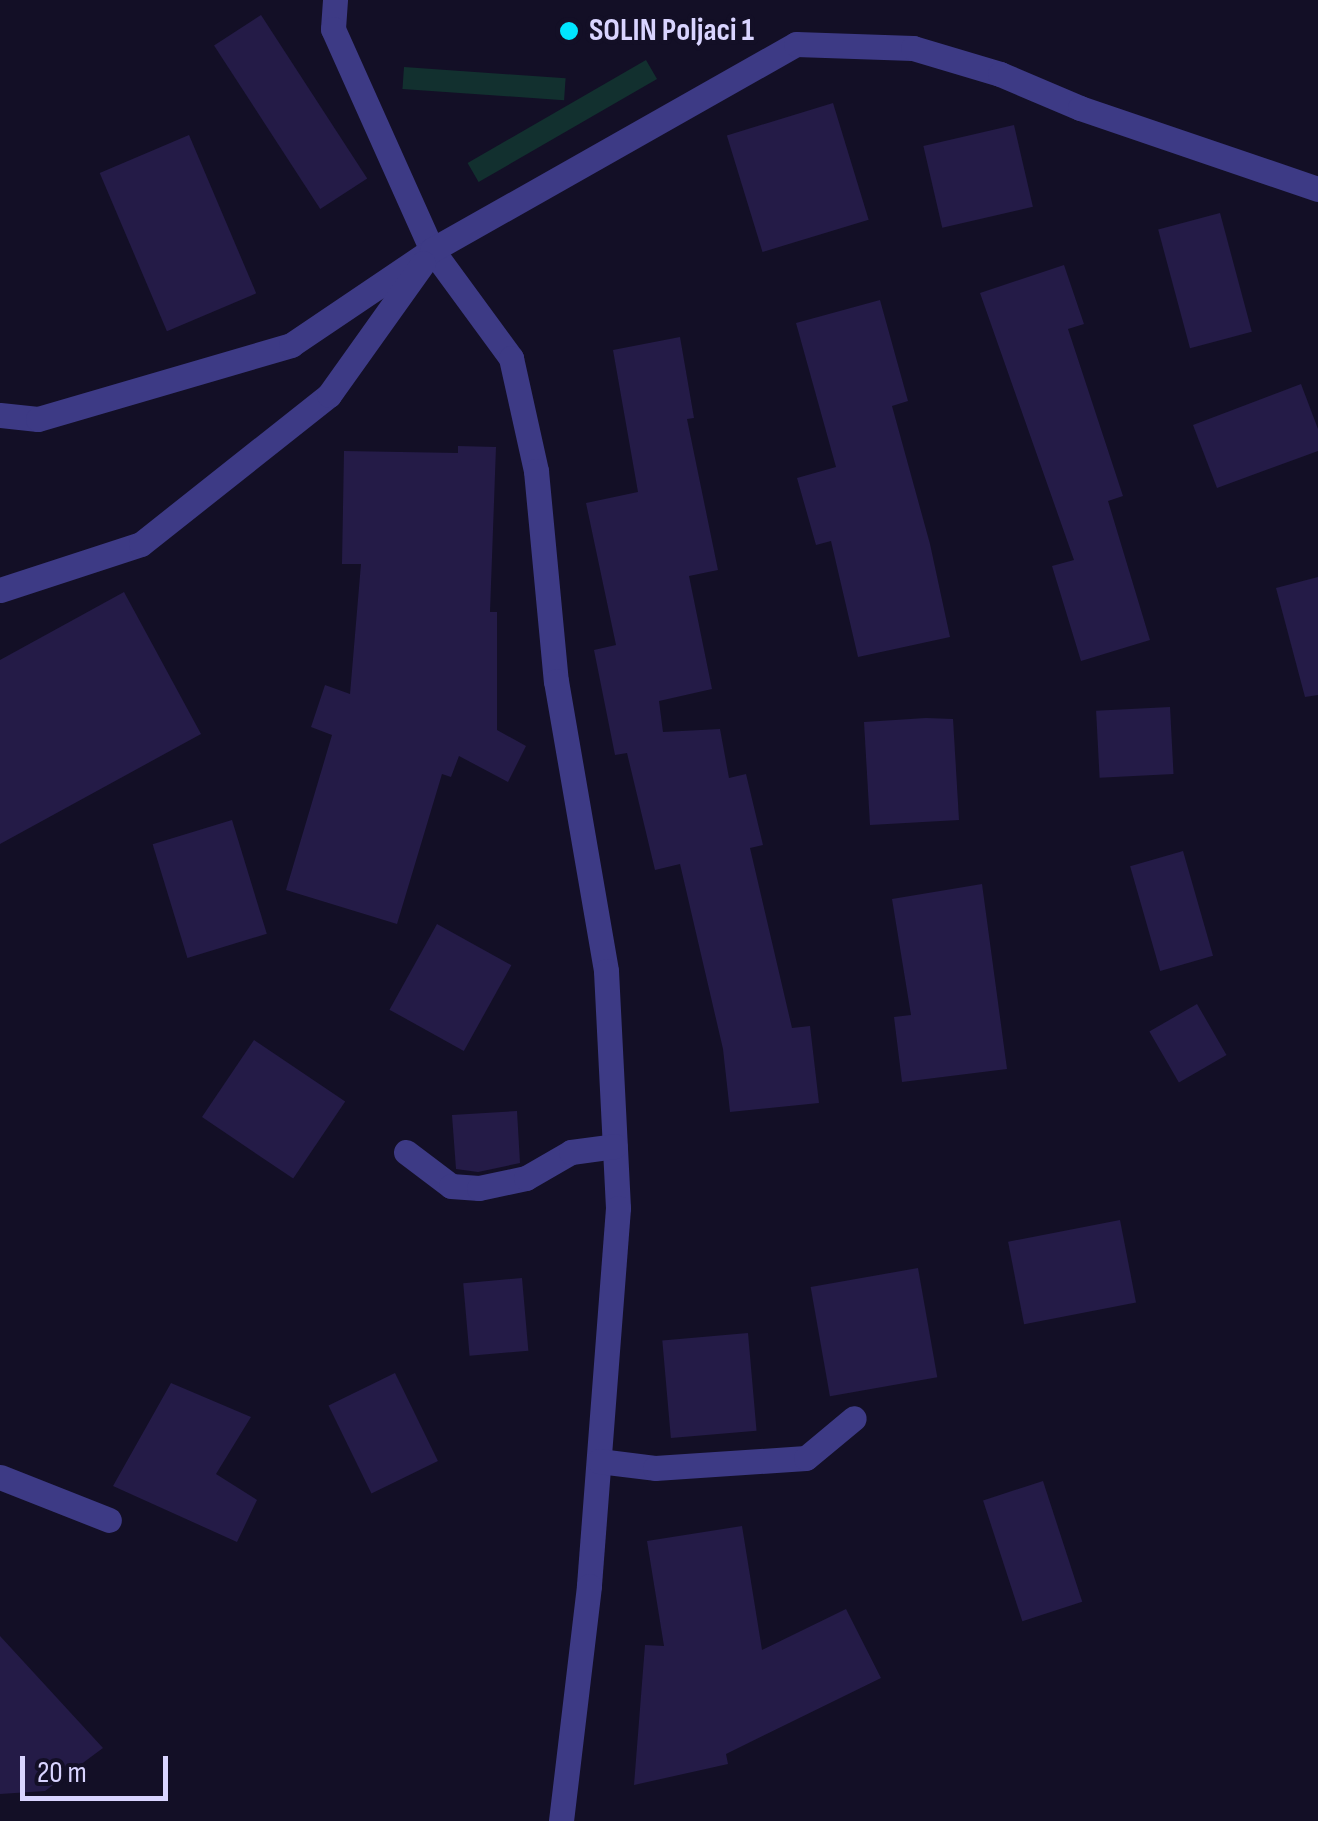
<!DOCTYPE html>
<style>
body{margin:0}
#map{position:relative;width:1318px;height:1821px;overflow:hidden;background:#130f26;font-family:"Sofia Sans Condensed",sans-serif}
div>[style]{position:absolute}
.green>*{inset:0;background:#12302f;transform-origin:0 0}
.building>*{inset:0;background:#241b47;transform-origin:0 0}
.minor>*{height:25px;margin:-12.5px;padding:0 12.5px;transform-origin:12.5px;border-radius:12.5px;background:#3d3a85}
.dots>*{width:28px;height:28px;translate:-50% -50%;box-sizing:border-box;border:5px solid #130f26;border-radius:50%}
span{translate:-50% -50%;white-space:nowrap;text-align:center;line-height:1.15;-webkit-text-stroke:9px #130f26;paint-order:stroke}
.poi-label{font-size:32px;color:#d9d4ff;font-weight:700}
.left{translate:0 -50%;text-align:left}
.scale{position:absolute;left:20px;top:1756px;width:148px;height:45px;box-sizing:border-box;border:5px solid #d9d4ff;border-top:0;padding-left:12px;font-size:30px;line-height:35px;white-space:nowrap;color:#d9d4ff;-webkit-text-stroke:8px #130f26;paint-order:stroke}
</style>
<div id="map">
<div class="green">
<div style="left:646px;top:60px;width:22px;height:206px;rotate:60deg"></div>
<div style="left:404px;top:67px;width:162px;height:22px;rotate:4deg"></div>
</div>
<div class="building">
<div style="left:261px;top:15px;width:195px;height:56px;rotate:57deg"></div>
<div style="left:833px;top:103px;width:122px;height:111px;rotate:73deg"></div>
<div style="left:1014px;top:125px;width:84px;height:93px;rotate:77deg"></div>
<div style="left:189px;top:135px;width:172px;height:97px;rotate:67deg"></div>
<div style="left:1220px;top:213px;width:123px;height:64px;rotate:75deg"></div>
<div style="clip-path:polygon(1064px 265px,1084px 324px,1068px 329px,1123px 496px,1108px 501px,1150px 640px,1081px 661px,1052px 566px,1074px 560px,980px 293px)"></div>
<div style="clip-path:polygon(880px 300px,908px 401px,892px 406px,930px 544px,950px 637px,858px 657px,831px 541px,816px 545px,797px 478px,836px 467px,796px 323px)"></div>
<div style="clip-path:polygon(680px 337px,694px 418px,687px 419px,718px 570px,689px 576px,712px 689px,659px 701px,663px 732px,720px 729px,729px 778px,746px 774px,763px 845px,750px 848px,792px 1028px,810px 1026px,819px 1103px,730px 1112px,723px 1049px,680px 864px,655px 870px,627px 753px,615px 755px,594px 650px,616px 645px,586px 503px,638px 492px,613px 350px)"></div>
<div style="clip-path:polygon(1301px 384px,1318px 429px,1318px 451px,1217px 488px,1193px 425px)"></div>
<div style="clip-path:polygon(458px 446px,496px 447px,490px 612px,497px 612px,497px 730px,526px 746px,508px 782px,459px 756px,451px 777px,442px 774px,397px 924px,286px 890px,332px 735px,311px 727px,325px 685px,350px 694px,361px 564px,342px 564px,344px 451px,458px 453px)"></div>
<div style="clip-path:polygon(1318px 577px,1318px 695px,1305px 697px,1276px 588px)"></div>
<div style="clip-path:polygon(124px 592px,201px 734px,0 844px,0 660px)"></div>
<div style="left:1170px;top:707px;width:67px;height:74px;rotate:87deg"></div>
<div style="clip-path:polygon(926px 718px,953px 719px,959px 820px,870px 825px,864px 722px)"></div>
<div style="left:232px;top:820px;width:119px;height:83px;rotate:73deg"></div>
<div style="left:1183px;top:851px;width:109px;height:55px;rotate:74deg"></div>
<div style="clip-path:polygon(982px 884px,1007px 1069px,902px 1082px,894px 1017px,911px 1015px,892px 899px)"></div>
<div style="left:437px;top:924px;width:85px;height:98px;rotate:29deg"></div>
<div style="left:1197px;top:1004px;width:59px;height:55px;rotate:60deg"></div>
<div style="left:254px;top:1040px;width:110px;height:93px;rotate:34deg"></div>
<div style="clip-path:polygon(517px 1111px,520px 1163px,478px 1172px,456px 1169px,452px 1115px)"></div>
<div style="left:1120px;top:1220px;width:84px;height:114px;rotate:79deg"></div>
<div style="left:918px;top:1268px;width:111px;height:109px;rotate:80deg"></div>
<div style="left:522px;top:1278px;width:73px;height:59px;rotate:85deg"></div>
<div style="left:748px;top:1333px;width:98px;height:86px;rotate:85deg"></div>
<div style="left:395px;top:1373px;width:98px;height:74px;rotate:64deg"></div>
<div style="clip-path:polygon(171px 1383px,251px 1417px,216px 1474px,257px 1500px,237px 1542px,113px 1486px)"></div>
<div style="left:1043px;top:1481px;width:127px;height:63px;rotate:72deg"></div>
<div style="clip-path:polygon(742px 1526px,762px 1650px,846px 1609px,881px 1678px,726px 1754px,728px 1764px,634px 1785px,645px 1645px,664px 1646px,647px 1541px)"></div>
<div style="clip-path:polygon(0 1636px,103px 1748px,45px 1791px,0 1794px)"></div>
</div>
<div class="minor">
<div style="left:335px;top:0;width:29px;rotate:94deg"></div>
<div style="left:333px;top:29px;width:242px;rotate:65.9deg"></div>
<div style="left:432px;top:250px;width:134px;rotate:53.8deg"></div>
<div style="left:511px;top:358px;width:116px;rotate:77.5deg"></div>
<div style="left:536px;top:471px;width:211px;rotate:84.6deg"></div>
<div style="left:556px;top:681px;width:294px;rotate:80.2deg"></div>
<div style="left:606px;top:971px;width:237px;rotate:87.1deg"></div>
<div style="left:618px;top:1208px;width:379px;rotate:94.4deg"></div>
<div style="left:589px;top:1586px;width:237px;rotate:96.8deg"></div>
<div style="left:0;top:415px;width:38px;rotate:6deg"></div>
<div style="left:38px;top:419px;width:264px;rotate:-16.3deg"></div>
<div style="left:291px;top:345px;width:170px;rotate:-34deg"></div>
<div style="left:432px;top:250px;width:418px;rotate:-29.5deg"></div>
<div style="left:796px;top:44px;width:117px;rotate:2deg"></div>
<div style="left:913px;top:48px;width:91px;rotate:16.6deg"></div>
<div style="left:1000px;top:74px;width:87px;rotate:23deg"></div>
<div style="left:1080px;top:108px;width:251px;rotate:18.8deg"></div>
<div style="left:0;top:590px;width:148px;rotate:-18.1deg"></div>
<div style="left:141px;top:544px;width:240px;rotate:-38.4deg"></div>
<div style="left:329px;top:395px;width:162px;rotate:-54.5deg"></div>
<div style="left:406px;top:1152px;width:56px;rotate:37.1deg"></div>
<div style="left:451px;top:1186px;width:28px;rotate:4deg"></div>
<div style="left:479px;top:1188px;width:48px;rotate:-12deg"></div>
<div style="left:526px;top:1178px;width:52px;rotate:-30deg"></div>
<div style="left:571px;top:1152px;width:44px;rotate:-7.8deg"></div>
<div style="left:599px;top:1461px;width:56px;rotate:7.1deg"></div>
<div style="left:655px;top:1468px;width:151px;rotate:-3.8deg"></div>
<div style="left:806px;top:1458px;width:62px;rotate:-39.8deg"></div>
<div style="left:0;top:1477px;width:117px;rotate:21.5deg"></div>
</div>
<div class="dots">
<div style="left:569px;top:31px;background:#00e5ff"></div>
</div>
<div class="poi-label">
<span class="left" style="left:589px;top:31px">SOLIN Poljaci 1</span>
</div>
<div class="scale">20 m</div>
</div>
